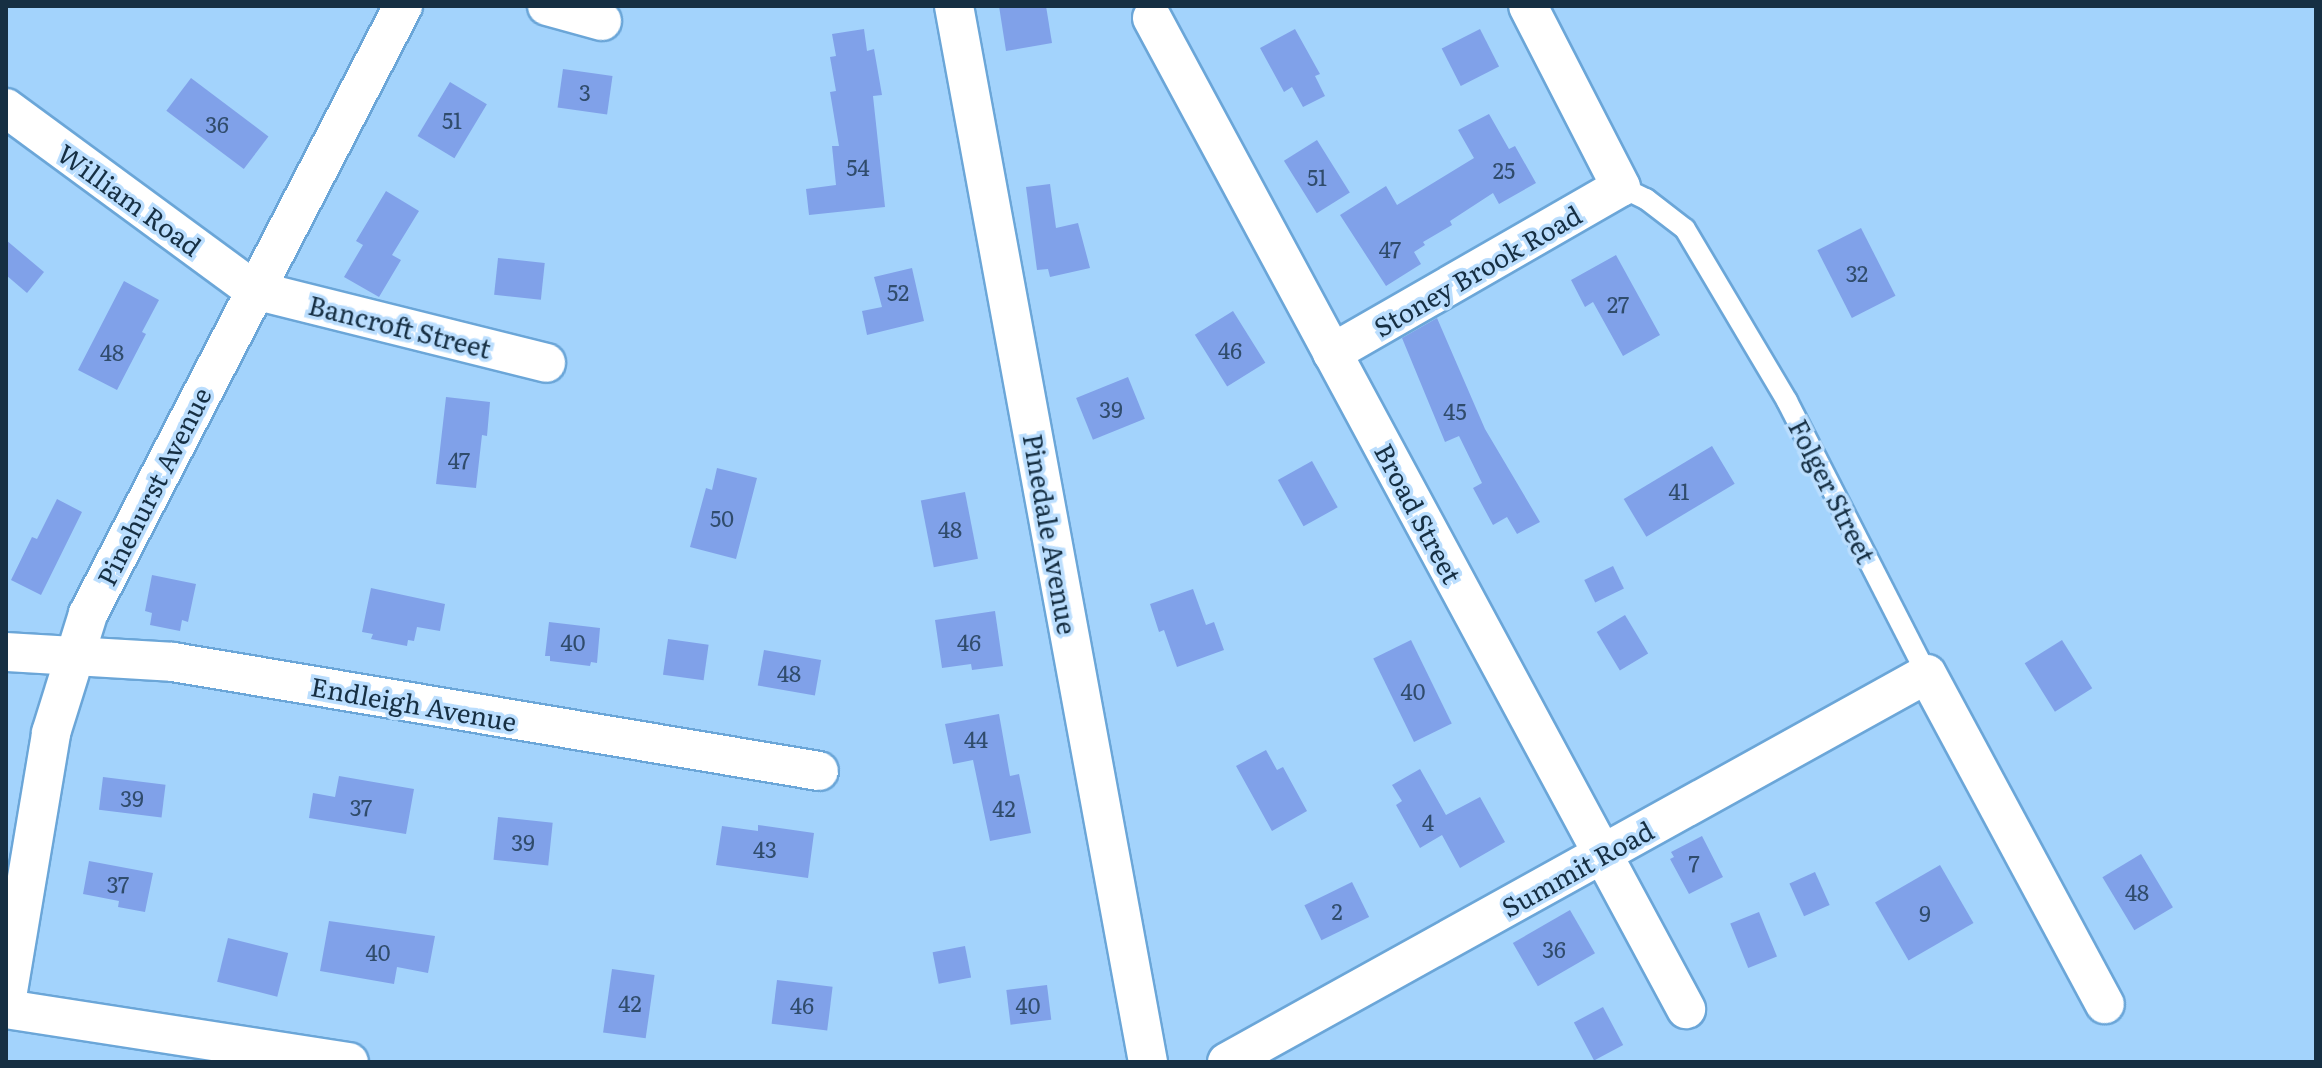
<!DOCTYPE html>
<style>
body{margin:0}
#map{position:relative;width:2322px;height:1068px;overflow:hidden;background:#a3d3fc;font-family:Literata,serif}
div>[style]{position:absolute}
.building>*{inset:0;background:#80a1e9;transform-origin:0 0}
.roads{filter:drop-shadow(2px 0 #6ba6d8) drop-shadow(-2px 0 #6ba6d8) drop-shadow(0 2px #6ba6d8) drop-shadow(0 -2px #6ba6d8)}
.service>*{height:20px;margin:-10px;padding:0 10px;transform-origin:10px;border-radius:10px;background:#fff}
.minor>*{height:38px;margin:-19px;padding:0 19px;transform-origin:19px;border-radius:19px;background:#fff}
span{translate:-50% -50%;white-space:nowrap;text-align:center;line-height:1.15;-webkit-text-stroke:7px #bbdefe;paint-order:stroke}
.number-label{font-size:22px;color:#304c6c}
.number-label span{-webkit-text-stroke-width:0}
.street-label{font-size:26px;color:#162f43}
.frame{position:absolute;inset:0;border:8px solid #162f43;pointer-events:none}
</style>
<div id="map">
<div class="building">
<div style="clip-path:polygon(999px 6px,1046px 6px,1052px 43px,1006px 51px)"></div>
<div style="clip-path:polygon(864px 29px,867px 51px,874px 49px,882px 95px,873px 96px,885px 207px,809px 215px,806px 189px,836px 185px,832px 146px,839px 146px,830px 92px,836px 91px,830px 57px,836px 56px,832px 34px)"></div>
<div style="clip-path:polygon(1295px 29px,1320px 74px,1315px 76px,1325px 96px,1303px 107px,1292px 87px,1284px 92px,1260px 48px)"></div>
<div style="left:1480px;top:29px;width:42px;height:43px;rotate:63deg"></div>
<div style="left:563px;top:69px;width:50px;height:39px;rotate:8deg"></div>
<div style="left:191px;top:78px;width:97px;height:41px;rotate:37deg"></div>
<div style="left:450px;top:82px;width:43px;height:63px;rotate:31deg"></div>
<div style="clip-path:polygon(1489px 114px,1509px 149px,1515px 146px,1536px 183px,1499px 204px,1493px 193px,1450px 221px,1452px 225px,1423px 242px,1425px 245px,1414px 252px,1421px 264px,1386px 286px,1340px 215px,1386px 186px,1397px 205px,1474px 158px,1458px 130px)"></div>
<div style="left:1317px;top:140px;width:62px;height:39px;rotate:58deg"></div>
<div style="clip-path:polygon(1050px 184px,1056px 228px,1078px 223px,1090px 268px,1050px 277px,1048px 269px,1037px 270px,1026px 187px)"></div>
<div style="clip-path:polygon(386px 191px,419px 211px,392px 255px,401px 260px,379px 297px,344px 277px,363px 245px,356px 241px)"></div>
<div style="left:1861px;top:228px;width:76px;height:49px;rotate:63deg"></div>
<div style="clip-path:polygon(6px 240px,44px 272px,27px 293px,6px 275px)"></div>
<div style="clip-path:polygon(1616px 255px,1660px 335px,1623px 356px,1593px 302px,1585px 307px,1571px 280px)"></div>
<div style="left:498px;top:258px;width:47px;height:37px;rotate:6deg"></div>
<div style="clip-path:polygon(912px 268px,924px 321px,867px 335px,862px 311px,882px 307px,874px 277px)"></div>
<div style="clip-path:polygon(124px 281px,159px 300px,142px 332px,146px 334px,117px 390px,78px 370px)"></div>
<div style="left:1233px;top:311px;width:61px;height:45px;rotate:58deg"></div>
<div style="clip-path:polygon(1437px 318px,1485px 429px,1540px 522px,1517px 534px,1507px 517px,1493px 525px,1473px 488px,1482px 483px,1459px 436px,1445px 442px,1402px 338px)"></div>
<div style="left:1128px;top:377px;width:45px;height:56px;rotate:68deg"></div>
<div style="clip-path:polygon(446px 397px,490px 402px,487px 436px,482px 435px,476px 488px,436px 484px)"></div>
<div style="left:1712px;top:446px;width:44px;height:103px;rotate:59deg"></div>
<div style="left:1312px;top:461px;width:53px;height:39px;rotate:61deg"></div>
<div style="clip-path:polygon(717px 468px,757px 478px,736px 559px,690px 547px,706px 488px,712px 490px)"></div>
<div style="left:965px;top:492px;width:68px;height:45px;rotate:79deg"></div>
<div style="clip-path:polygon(57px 499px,82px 512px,41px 595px,11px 580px,32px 537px,37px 539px)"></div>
<div style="left:1613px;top:566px;width:25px;height:32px;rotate:64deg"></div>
<div style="clip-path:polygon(152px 575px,196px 584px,188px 622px,182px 620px,180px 631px,150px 625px,152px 613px,145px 611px)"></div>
<div style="clip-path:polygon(371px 588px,445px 604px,440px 631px,417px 627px,414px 641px,408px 640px,407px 646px,371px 639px,373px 634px,362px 632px)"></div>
<div style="clip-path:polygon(1193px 589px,1206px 625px,1214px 622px,1224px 650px,1177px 667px,1164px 630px,1159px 632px,1150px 604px)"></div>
<div style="clip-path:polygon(995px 611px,1003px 666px,972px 670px,971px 664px,942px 668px,935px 620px)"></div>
<div style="left:1625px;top:615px;width:45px;height:33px;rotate:59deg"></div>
<div style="clip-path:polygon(549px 622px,600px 628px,597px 663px,591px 662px,590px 666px,550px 661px,550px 656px,545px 656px)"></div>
<div style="left:668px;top:639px;width:41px;height:36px;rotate:8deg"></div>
<div style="left:1411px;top:640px;width:93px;height:42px;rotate:64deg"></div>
<div style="left:2062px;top:640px;width:57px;height:44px;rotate:58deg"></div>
<div style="left:764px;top:650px;width:58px;height:36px;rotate:10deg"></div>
<div style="clip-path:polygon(999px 714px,1010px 776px,1019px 774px,1031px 833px,990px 841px,973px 760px,953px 764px,945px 724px)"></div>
<div style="clip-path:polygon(1266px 750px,1277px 770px,1283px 767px,1307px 811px,1272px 831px,1236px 766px)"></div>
<div style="clip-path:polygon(1420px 769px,1446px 815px,1480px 797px,1505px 842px,1460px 868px,1442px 835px,1420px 848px,1396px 805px,1402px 801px,1392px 785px)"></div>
<div style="clip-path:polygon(339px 776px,414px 789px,406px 834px,309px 818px,313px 793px,335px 797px)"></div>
<div style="left:103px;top:777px;width:63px;height:33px;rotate:7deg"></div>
<div style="left:498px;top:817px;width:55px;height:43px;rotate:6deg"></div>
<div style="clip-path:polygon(758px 825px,814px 833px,808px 878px,716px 865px,722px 826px,758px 831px)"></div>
<div style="clip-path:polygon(1702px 836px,1723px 877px,1689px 894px,1670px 859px,1674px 857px,1671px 852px)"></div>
<div style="left:2141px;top:854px;width:62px;height:45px;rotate:59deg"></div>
<div style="clip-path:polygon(89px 861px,153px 873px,145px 912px,118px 907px,119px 901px,83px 894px)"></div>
<div style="left:1940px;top:865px;width:67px;height:75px;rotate:60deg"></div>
<div style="left:1815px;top:872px;width:36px;height:28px;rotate:66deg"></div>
<div style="left:1352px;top:882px;width:39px;height:53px;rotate:64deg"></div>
<div style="left:1570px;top:910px;width:50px;height:66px;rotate:60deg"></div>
<div style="left:1759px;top:912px;width:48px;height:31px;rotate:68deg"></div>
<div style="clip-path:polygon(329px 921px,435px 936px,428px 973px,397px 967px,394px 984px,320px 971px)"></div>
<div style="left:228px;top:938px;width:62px;height:45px;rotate:14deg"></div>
<div style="left:965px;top:946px;width:32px;height:33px;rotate:79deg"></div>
<div style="left:612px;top:969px;width:43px;height:64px;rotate:8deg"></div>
<div style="left:777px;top:980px;width:56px;height:44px;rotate:7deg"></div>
<div style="left:1047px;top:985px;width:35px;height:41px;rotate:83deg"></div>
<div style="left:1603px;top:1007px;width:43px;height:33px;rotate:62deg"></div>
</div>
<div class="roads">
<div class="service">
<div style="left:1621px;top:187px;width:28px;rotate:26deg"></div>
<div style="left:1646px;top:199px;width:49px;rotate:37.6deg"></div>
<div style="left:1685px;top:229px;width:200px;rotate:59.3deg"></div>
<div style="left:1787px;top:401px;width:307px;rotate:62.9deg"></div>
</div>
<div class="minor">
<div style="left:547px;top:6px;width:57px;rotate:15.3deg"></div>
<div style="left:954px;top:6px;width:1074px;rotate:79.59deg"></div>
<div style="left:1152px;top:18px;width:1126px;rotate:61.68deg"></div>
<div style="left:6px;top:108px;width:308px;rotate:36.3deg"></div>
<div style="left:254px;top:290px;width:301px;rotate:14deg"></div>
<div style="left:1332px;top:353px;width:333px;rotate:-29.9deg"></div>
<div style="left:1621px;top:187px;width:203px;rotate:-117.2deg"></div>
<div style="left:6px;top:652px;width:167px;rotate:3.4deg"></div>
<div style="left:173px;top:662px;width:655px;rotate:9.58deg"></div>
<div style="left:6px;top:1003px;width:274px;rotate:-80.5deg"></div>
<div style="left:51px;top:733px;width:125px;rotate:-72.7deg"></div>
<div style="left:88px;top:614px;width:685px;rotate:-62.61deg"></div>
<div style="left:6px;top:1009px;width:347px;rotate:8.8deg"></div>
<div style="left:1227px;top:1062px;width:800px;rotate:-29deg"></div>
<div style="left:1927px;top:674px;width:375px;rotate:61.7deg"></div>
</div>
</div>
<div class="number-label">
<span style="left:585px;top:92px">3</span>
<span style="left:452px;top:120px">51</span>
<span style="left:217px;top:124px">36</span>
<span style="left:858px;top:167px">54</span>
<span style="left:1504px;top:170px">25</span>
<span style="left:1317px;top:177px">51</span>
<span style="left:1390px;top:249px">47</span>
<span style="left:1857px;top:273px">32</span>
<span style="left:898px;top:292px">52</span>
<span style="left:1618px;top:304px">27</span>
<span style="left:1230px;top:350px">46</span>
<span style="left:112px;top:352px">48</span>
<span style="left:1111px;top:409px">39</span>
<span style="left:1455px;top:411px">45</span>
<span style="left:459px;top:460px">47</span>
<span style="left:1679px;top:491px">41</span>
<span style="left:722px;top:518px">50</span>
<span style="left:950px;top:529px">48</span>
<span style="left:573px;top:642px">40</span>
<span style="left:969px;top:642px">46</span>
<span style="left:789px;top:673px">48</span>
<span style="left:1413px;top:691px">40</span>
<span style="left:976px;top:739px">44</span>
<span style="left:132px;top:798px">39</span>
<span style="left:361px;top:807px">37</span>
<span style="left:1004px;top:808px">42</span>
<span style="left:1428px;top:822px">4</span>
<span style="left:523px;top:842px">39</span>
<span style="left:765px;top:849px">43</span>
<span style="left:1694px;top:863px">7</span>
<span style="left:118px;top:884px">37</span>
<span style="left:2137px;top:892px">48</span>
<span style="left:1337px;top:911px">2</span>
<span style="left:1925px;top:913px">9</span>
<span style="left:1554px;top:949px">36</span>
<span style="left:378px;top:952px">40</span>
<span style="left:630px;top:1003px">42</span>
<span style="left:802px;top:1005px">46</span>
<span style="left:1028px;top:1005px">40</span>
</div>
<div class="street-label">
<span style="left:130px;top:199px;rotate:36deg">William Road</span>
<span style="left:1477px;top:270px;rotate:-30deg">Stoney Brook Road</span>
<span style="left:400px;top:326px;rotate:14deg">Bancroft Street</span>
<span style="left:153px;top:486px;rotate:-63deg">Pinehurst Avenue</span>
<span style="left:1833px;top:491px;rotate:63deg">Folger Street</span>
<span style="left:1419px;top:513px;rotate:62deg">Broad Street</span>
<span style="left:1051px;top:534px;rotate:80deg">Pinedale Avenue</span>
<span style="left:414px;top:703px;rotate:10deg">Endleigh Avenue</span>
<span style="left:1577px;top:868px;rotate:-29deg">Summit Road</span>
</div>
<div class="frame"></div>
</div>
